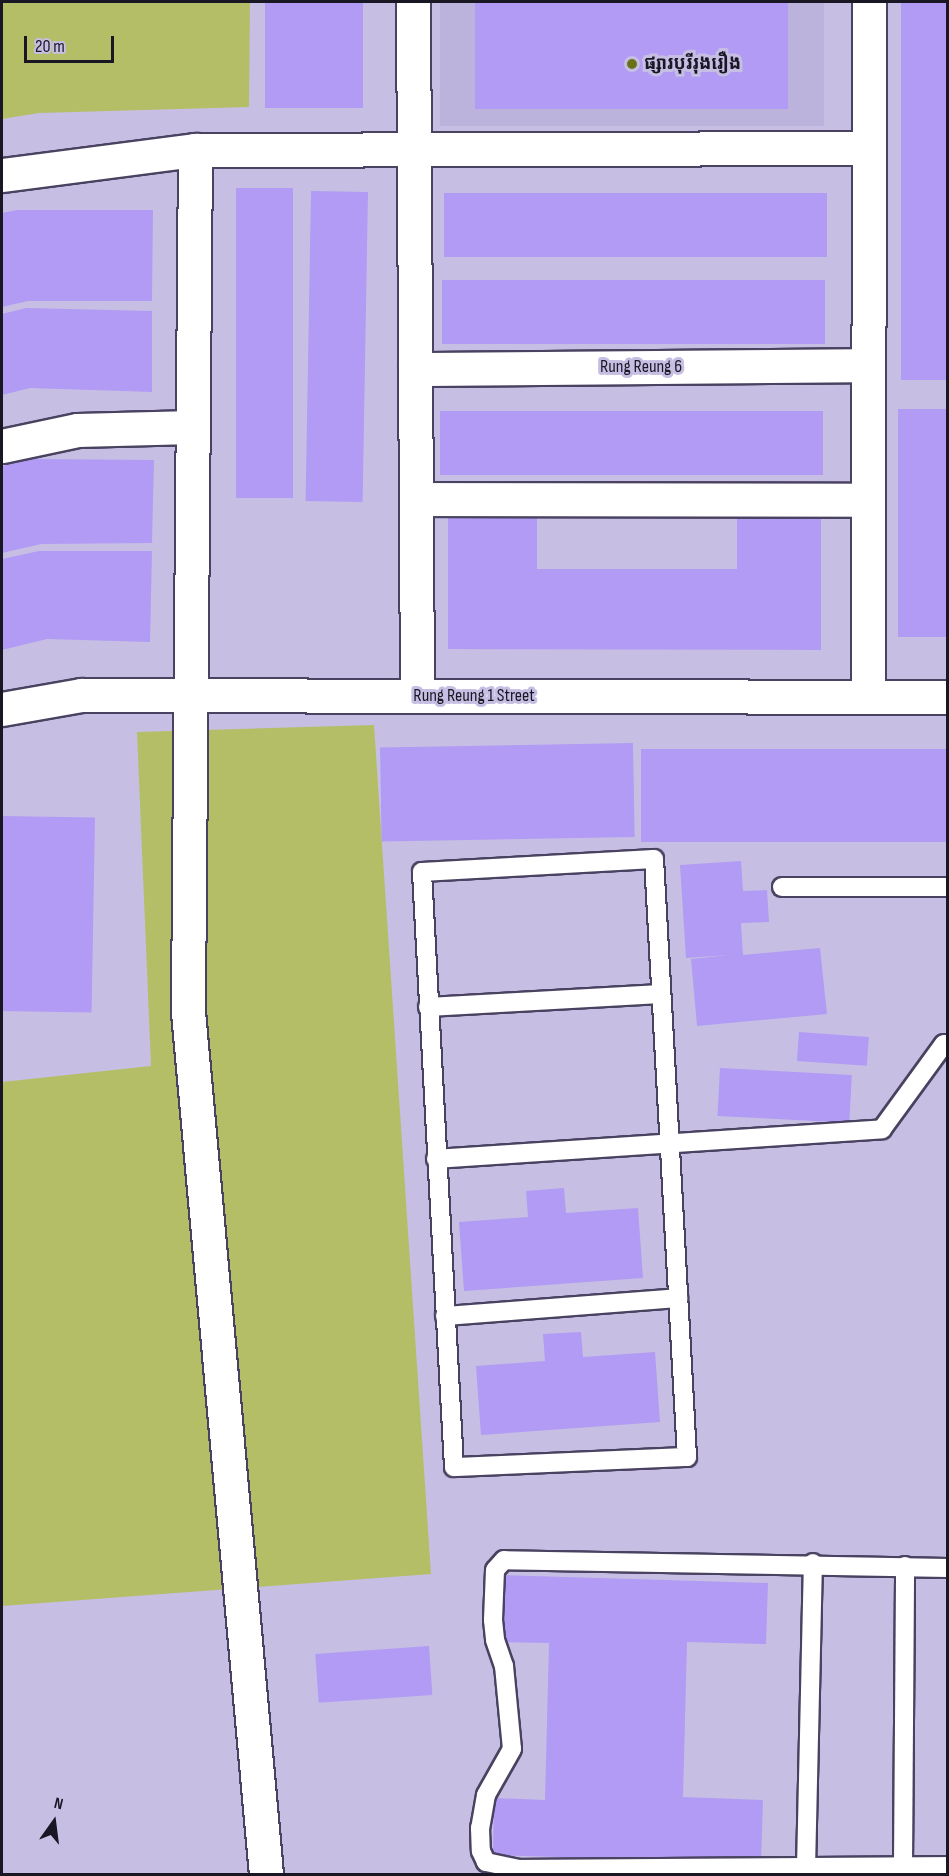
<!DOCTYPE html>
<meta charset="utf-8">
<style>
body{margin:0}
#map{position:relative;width:949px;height:1876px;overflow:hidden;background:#c6bfe3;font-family:"Sofia Sans Condensed","Noto Sans Khmer",sans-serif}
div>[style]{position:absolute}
.built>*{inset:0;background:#bcb3dd;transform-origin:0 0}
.green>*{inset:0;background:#b4be66}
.building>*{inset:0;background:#b19bf4;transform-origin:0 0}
.roads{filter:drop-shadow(2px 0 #494260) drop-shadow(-2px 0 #494260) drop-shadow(0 2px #494260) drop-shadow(0 -2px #494260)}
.lane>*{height:18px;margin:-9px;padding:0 9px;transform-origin:9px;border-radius:9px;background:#fff}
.street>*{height:33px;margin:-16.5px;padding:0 16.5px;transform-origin:16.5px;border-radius:16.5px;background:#fff}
.dots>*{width:16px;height:16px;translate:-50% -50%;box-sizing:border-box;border:3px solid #c6bfe3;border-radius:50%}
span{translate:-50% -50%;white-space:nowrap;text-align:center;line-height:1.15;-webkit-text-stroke:6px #c6bfe3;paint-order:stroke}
.poi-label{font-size:18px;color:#1a1724;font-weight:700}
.left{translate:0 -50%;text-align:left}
.street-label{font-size:18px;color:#1a1724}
.frame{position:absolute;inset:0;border:3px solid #1a1724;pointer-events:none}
.north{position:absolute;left:24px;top:1792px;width:60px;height:60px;-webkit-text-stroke:4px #c6bfe3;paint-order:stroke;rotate:14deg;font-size:16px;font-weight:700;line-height:24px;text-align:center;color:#1a1724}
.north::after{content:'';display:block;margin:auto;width:21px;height:27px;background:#1a1724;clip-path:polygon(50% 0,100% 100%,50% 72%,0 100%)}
.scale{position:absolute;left:24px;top:36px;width:90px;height:27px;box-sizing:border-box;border:3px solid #1a1724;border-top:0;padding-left:8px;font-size:18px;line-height:21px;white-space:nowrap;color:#1a1724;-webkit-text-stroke:4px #c6bfe3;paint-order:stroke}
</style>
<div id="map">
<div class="built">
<div style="left:440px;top:2px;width:384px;height:124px"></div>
</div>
<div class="green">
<div style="clip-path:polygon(2px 2px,250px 2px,249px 107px,39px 113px,2px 119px)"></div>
<div style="clip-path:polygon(374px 725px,431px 1574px,2px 1606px,2px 1082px,151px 1066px,137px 732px)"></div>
</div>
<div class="building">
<div style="left:265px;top:2px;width:98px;height:106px"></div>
<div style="left:475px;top:2px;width:313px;height:107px"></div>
<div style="left:901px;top:2px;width:47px;height:378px"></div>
<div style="left:236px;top:188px;width:57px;height:310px"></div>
<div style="left:311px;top:191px;width:57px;height:310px;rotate:1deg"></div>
<div style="left:444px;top:193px;width:383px;height:64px"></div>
<div style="clip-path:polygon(17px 210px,153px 210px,152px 301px,28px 301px,2px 307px,2px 213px)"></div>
<div style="left:442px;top:280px;width:383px;height:64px"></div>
<div style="clip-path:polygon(26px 308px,152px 311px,152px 392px,30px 388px,2px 395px,2px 314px)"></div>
<div style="left:898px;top:409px;width:50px;height:228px"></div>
<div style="left:440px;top:411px;width:383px;height:64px"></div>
<div style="clip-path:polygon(34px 459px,154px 460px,152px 543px,41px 544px,2px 553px,2px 466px)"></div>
<div style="clip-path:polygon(448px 507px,537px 507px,537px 569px,737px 569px,737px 512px,821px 512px,821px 650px,448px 649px)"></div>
<div style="clip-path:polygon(39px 551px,152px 551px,150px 642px,47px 639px,2px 650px,2px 559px)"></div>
<div style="left:633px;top:743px;width:94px;height:253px;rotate:89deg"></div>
<div style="left:641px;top:749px;width:307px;height:93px"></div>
<div style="left:2px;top:816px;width:93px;height:195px;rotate:1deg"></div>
<div style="clip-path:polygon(741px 861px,743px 891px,767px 890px,769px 922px,741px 923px,743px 955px,820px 948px,827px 1014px,697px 1026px,691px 959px,730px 955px,686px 958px,680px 865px)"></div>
<div style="left:799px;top:1032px;width:70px;height:29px;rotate:4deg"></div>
<div style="left:720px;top:1068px;width:132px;height:48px;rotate:3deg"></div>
<div style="clip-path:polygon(564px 1188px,566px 1213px,638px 1208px,643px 1278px,464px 1291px,459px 1222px,528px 1217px,526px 1191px)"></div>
<div style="clip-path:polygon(581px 1332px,583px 1357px,655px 1352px,660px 1422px,481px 1435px,476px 1366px,545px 1361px,543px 1334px)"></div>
<div style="clip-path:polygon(499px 1575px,768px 1583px,766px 1644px,687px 1642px,683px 1797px,763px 1800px,761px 1863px,493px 1855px,494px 1798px,545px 1800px,549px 1643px,497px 1642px)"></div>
<div style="left:429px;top:1646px;width:49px;height:114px;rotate:86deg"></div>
</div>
<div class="roads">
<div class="lane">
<div style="left:654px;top:859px;width:599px;rotate:86.84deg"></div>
<div style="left:687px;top:1457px;width:233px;rotate:177.5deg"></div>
<div style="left:454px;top:1467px;width:596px;rotate:-93.08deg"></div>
<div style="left:422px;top:872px;width:232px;rotate:-3.2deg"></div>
<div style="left:782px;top:887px;width:166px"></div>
<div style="left:428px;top:1007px;width:233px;rotate:-3.2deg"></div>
<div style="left:436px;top:1159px;width:447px;rotate:-3.8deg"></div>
<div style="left:882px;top:1129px;width:105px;rotate:-53.9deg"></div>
<div style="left:944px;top:1044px;width:4px"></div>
<div style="left:445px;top:1316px;width:234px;rotate:-4.4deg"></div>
<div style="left:948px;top:1568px;width:444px;rotate:-179deg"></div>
<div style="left:504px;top:1560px;width:13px;rotate:132deg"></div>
<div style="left:495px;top:1570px;width:50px;rotate:92.3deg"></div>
<div style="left:493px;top:1620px;width:20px;rotate:84deg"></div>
<div style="left:495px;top:1640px;width:28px;rotate:71deg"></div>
<div style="left:504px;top:1666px;width:83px;rotate:84.5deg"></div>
<div style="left:512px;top:1749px;width:53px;rotate:119.5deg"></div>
<div style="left:486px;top:1795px;width:34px;rotate:100deg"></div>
<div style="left:480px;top:1828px;width:23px;rotate:88deg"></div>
<div style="left:481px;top:1851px;width:12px;rotate:66deg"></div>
<div style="left:486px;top:1862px;width:34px;rotate:12deg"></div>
<div style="left:519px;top:1869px;width:429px;rotate:-0.4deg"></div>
<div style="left:903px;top:1866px;width:300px;rotate:-89.6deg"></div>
<div style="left:806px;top:1868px;width:305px;rotate:-88.7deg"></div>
</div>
<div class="street">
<div style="left:413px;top:2px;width:693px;rotate:89.67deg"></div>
<div style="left:195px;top:150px;width:862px;rotate:90.47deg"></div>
<div style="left:188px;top:1012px;width:866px;rotate:84.83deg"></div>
<div style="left:2px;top:175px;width:195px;rotate:-7.4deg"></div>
<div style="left:195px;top:150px;width:674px;rotate:-0.17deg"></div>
<div style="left:415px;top:369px;width:453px;rotate:-0.5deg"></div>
<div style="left:2px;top:446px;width:77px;rotate:-12deg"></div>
<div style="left:77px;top:430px;width:116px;rotate:-1.5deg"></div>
<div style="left:416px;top:499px;width:452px;rotate:0.1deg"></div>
<div style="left:868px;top:697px;width:695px;rotate:-89.92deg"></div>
<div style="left:2px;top:709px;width:80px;rotate:-10deg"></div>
<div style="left:81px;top:695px;width:867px;rotate:0.13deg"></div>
</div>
</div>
<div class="dots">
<div style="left:632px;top:64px;background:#697119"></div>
</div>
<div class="poi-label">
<span class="left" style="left:644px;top:64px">ផ្សារបុរីរុងរឿង</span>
</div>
<div class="street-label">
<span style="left:641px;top:367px">Rung Reung 6</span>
<span style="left:474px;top:696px">Rung Reung 1 Street</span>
</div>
<div class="frame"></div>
<div class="north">N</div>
<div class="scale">20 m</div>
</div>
